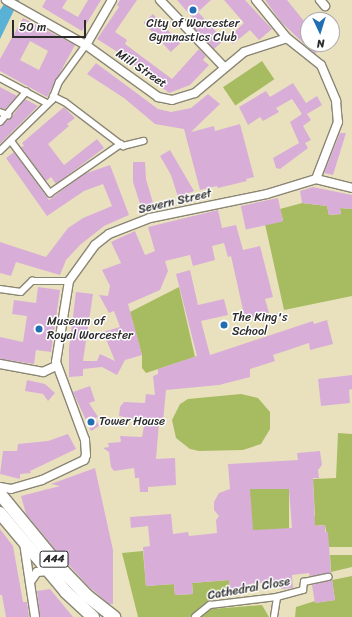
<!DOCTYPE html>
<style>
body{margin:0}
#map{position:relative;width:352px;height:617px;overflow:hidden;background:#e9e1be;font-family:Sriracha,sans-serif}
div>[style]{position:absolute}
.green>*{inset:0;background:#a7bc61;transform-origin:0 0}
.water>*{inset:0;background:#59b1d6}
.building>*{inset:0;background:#d8aed8;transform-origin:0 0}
.roads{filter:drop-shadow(1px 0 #8a8674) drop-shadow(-1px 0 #8a8674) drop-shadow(0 1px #8a8674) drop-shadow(0 -1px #8a8674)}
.pedestrian>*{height:5.5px;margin:-2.75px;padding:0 2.75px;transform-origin:2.75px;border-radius:2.75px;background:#fff}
.minor>*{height:8px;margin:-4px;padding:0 4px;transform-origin:4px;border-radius:4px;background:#fff}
.primary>*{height:12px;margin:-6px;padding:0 6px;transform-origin:6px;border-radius:6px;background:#fff}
.dots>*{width:11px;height:11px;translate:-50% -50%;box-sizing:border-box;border:2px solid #fff;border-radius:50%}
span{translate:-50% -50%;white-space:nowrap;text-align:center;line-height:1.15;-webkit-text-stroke:3px #fff;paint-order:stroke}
.shield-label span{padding:1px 3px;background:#fff;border:1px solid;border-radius:3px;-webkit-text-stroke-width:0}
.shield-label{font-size:11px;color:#2b2b2b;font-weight:700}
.poi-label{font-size:12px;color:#2b2b2b}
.left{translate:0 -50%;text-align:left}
.street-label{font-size:12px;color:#2b2b2b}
.north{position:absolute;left:300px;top:12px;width:40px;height:40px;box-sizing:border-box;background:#fff;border:1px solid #aaa;border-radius:50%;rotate:176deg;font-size:11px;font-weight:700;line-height:16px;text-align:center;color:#2b2b2b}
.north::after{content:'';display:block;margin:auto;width:14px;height:18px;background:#1f6fb2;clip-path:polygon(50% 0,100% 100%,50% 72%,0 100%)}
.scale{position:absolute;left:12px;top:20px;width:74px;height:18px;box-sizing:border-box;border:2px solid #2b2b2b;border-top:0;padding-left:5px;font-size:12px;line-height:14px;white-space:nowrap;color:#2b2b2b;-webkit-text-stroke:3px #fff;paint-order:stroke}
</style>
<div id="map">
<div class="green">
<div style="left:262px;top:61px;width:22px;height:47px;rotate:56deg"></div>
<div style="clip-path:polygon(302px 203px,327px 206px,329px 215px,341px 214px,340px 208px,352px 209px,352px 296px,284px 310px,265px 224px,283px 220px,280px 209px)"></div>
<div style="clip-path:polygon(179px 287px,195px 357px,146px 373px,142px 368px,142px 355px,130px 312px)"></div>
<div style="clip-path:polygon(241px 394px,258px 398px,270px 412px,270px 429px,261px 444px,243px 450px,199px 451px,190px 449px,176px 438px,172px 420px,180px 404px,188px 399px)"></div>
<div style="clip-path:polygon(338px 433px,352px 434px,352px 547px,329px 547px,325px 525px,301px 527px,300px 518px,315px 516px,313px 479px,336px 478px)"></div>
<div style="left:250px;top:489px;width:39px;height:41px"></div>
<div style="clip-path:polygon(143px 551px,146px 586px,174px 584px,175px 595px,193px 594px,192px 583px,229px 580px,230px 595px,211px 598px,190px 617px,138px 617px,122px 553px)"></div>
<div style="clip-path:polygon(330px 555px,352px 555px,352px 567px,331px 572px)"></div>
<div style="clip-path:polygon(352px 576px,352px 617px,295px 617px,296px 607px,315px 601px,315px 603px,335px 600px,332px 580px)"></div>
<div style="clip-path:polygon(262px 605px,269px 617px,201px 617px,211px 609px)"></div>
</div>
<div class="water">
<div style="clip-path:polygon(7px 0,19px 0,0 39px,0 10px)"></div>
</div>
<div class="building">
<div style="clip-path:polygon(46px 0,67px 0,62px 8px,78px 17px,88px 0,101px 0,82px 31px,42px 7px)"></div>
<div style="clip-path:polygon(120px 0,137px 0,115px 32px,127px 40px,125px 44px,172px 79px,199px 49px,206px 56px,203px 60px,209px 65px,190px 85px,169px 93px,116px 51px,97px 39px,119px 7px,117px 5px)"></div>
<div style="clip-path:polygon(177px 0,211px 0,198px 12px,224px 40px,214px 49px,192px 26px,196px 22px)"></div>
<div style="clip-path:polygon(224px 0,245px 0,272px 29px,259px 40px,250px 30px,233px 44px,228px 38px,244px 23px)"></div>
<div style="clip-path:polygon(265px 0,287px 0,308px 26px,308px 44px,326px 44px,315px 54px,281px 22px)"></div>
<div style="left:153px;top:14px;width:40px;height:13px;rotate:47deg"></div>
<div style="clip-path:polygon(evenodd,23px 18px,75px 45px,47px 97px,0 71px,0 59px,23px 18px,30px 41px,48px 51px,39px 70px,20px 60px,30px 41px)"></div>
<div style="clip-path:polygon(96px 63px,158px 109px,171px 112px,191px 108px,208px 94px,220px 104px,191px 132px,214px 126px,215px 131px,240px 124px,254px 177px,246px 179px,247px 181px,218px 188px,217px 186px,200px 190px,184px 129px,155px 124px,124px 98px,87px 74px)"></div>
<div style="clip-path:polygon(293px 83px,306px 103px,317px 96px,322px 105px,307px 114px,311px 120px,303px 126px,311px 140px,305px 143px,308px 148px,280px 169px,276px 168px,273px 158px,299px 143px,290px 122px,302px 114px,292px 99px,276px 108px,279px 112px,263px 121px,260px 117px,248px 125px,239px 107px,266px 91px,270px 97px)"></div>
<div style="clip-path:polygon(0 87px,17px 96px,5px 109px,0 108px)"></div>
<div style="clip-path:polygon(25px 99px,38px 106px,0 144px,0 126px,11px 118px)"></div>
<div style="clip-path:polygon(64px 107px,75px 118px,67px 124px,69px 126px,48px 144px,64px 165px,97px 139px,104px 148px,56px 184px,51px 177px,46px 181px,21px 147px,24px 146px,22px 143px)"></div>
<div style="clip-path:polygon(340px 133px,346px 133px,333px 175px,324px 173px)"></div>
<div style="clip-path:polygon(170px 150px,194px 191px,178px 197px,171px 175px,160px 156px)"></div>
<div style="clip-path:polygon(14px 152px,49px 200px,84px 174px,110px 165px,129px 215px,104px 226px,80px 245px,66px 260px,60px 275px,16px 262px,11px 276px,0 273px,0 242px,46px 257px,68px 228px,83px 218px,112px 206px,103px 184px,84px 191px,47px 216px,6px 158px)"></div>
<div style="clip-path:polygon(133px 162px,145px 162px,146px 179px,153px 203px,141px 207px,133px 182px)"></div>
<div style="clip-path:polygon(313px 187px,352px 195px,352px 209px,340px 208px,341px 214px,329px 215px,327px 206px,302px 203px,300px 191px)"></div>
<div style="left:278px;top:198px;width:24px;height:38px;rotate:78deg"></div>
<div style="clip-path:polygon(218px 210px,222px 228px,236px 225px,243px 250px,260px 246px,273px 297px,265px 299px,269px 313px,245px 319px,231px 256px,228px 257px,224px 243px,212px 246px,215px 260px,193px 266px,190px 255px,165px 261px,168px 271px,160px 290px,128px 304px,142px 355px,125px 360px,117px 375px,102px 367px,83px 369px,83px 376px,69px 377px,69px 348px,76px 292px,93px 294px,83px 361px,97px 361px,100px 354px,115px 361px,103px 332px,120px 327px,114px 311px,109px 313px,99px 295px,108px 296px,110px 286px,102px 270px,121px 263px,111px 242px,135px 231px,145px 255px,155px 251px,148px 227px)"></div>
<div style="clip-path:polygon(190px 270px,198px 305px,224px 299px,228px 315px,201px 321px,210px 355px,313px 321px,314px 324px,327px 320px,333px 344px,310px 350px,309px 343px,273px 355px,275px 361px,250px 369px,250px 377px,219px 385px,166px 390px,163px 422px,159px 422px,156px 459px,175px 458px,176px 485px,148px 487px,148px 492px,140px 492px,139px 478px,135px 478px,134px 468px,114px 471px,111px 467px,109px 452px,103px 448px,109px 447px,108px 443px,121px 442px,120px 436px,142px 437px,145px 421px,119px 416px,120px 407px,124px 402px,145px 403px,146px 394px,155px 395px,153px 376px,158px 374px,158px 369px,197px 356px,176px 274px)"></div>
<div style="clip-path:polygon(38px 287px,60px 290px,51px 352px,36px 350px,34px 364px,0 359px,0 337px,23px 342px,27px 316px,12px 314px,14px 300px,36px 303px)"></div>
<div style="clip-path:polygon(352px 375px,352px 389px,349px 390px,350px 403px,321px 406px,318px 379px)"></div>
<div style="clip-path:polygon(27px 380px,45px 384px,55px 393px,48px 401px,43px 394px,25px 391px)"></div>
<div style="clip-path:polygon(90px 386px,95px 401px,89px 403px,98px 417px,95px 418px,99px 426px,91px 431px,73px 392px)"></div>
<div style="clip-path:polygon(68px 434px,76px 449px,30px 471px,31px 473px,20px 474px,20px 479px,0 474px,3px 451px,17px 451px,18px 444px,48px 441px)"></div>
<div style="clip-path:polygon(evenodd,320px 451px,322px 465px,318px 470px,319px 478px,313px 478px,315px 526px,325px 525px,325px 532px,328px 532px,331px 574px,310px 576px,309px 573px,292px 575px,293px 588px,281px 589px,281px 581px,249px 584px,249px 589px,230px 591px,229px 580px,192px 583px,193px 594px,175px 595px,174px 584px,146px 586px,143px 547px,150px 546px,148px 526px,131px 528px,130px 517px,171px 514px,173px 534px,188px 532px,189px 536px,217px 533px,216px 520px,219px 516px,214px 510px,214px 502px,219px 493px,230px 489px,228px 464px,298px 460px,297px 453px,320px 451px,250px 489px,289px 489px,292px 528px,253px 530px,250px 489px)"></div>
<div style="clip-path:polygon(95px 468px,113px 550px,113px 604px,109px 604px,88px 586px,58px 553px,26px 514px,21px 496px,60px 486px,51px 484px)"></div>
<div style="clip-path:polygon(0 529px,13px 546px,23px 602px,27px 602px,29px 617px,6px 617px,2px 595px,0 595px)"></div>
<div style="clip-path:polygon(332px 579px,335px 600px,315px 603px,312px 585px)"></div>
<div style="clip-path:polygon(50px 589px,73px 617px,40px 617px,37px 591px)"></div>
</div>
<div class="roads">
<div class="pedestrian">
<div style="left:0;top:78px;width:53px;rotate:28deg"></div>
<div style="left:53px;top:96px;width:13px;rotate:27deg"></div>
<div style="left:65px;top:102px;width:73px;rotate:37.2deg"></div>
<div style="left:123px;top:146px;width:21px;rotate:-14deg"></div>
<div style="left:0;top:112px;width:9px;rotate:21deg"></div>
<div style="left:0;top:122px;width:40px;rotate:-49deg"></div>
<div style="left:12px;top:142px;width:64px;rotate:53.3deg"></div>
<div style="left:50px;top:193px;width:86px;rotate:-34.6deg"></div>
<div style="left:0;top:151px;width:73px;rotate:-44.4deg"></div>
<div style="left:52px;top:100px;width:19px;rotate:-69deg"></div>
<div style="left:59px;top:82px;width:46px;rotate:-53.9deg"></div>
<div style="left:0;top:289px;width:21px;rotate:8deg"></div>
<div style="left:21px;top:292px;width:16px;rotate:-45deg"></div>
<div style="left:32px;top:281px;width:37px"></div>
<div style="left:195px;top:617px;width:19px;rotate:-39deg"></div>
<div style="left:210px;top:605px;width:67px;rotate:-6.8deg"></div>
<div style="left:277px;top:597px;width:27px;rotate:-15deg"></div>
<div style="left:303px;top:590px;width:8px;rotate:-83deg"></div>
<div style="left:304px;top:582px;width:25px;rotate:-12deg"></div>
<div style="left:274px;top:617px;width:20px;rotate:-81deg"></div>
</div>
<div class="minor">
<div style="left:6px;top:0;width:92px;rotate:29.4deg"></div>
<div style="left:86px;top:45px;width:89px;rotate:35.8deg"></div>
<div style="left:158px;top:97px;width:14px;rotate:12deg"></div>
<div style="left:172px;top:100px;width:24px;rotate:-17deg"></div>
<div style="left:195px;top:93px;width:64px;rotate:-39.9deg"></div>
<div style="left:244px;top:52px;width:45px;rotate:-18deg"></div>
<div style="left:287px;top:38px;width:43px;rotate:38.5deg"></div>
<div style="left:321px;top:65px;width:39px;rotate:67deg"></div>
<div style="left:336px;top:101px;width:21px;rotate:85deg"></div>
<div style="left:338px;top:122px;width:61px;rotate:111.1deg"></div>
<div style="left:160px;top:0;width:93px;rotate:46.3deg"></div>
<div style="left:256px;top:0;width:49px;rotate:50.8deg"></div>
<div style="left:320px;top:0;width:8px;rotate:50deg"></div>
<div style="left:86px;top:45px;width:52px;rotate:-60deg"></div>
<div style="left:0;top:364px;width:44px;rotate:10.5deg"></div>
<div style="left:43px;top:372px;width:14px;rotate:-25deg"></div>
<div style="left:0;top:487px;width:11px;rotate:10deg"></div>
<div style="left:11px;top:489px;width:32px;rotate:-16deg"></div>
<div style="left:42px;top:480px;width:47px;rotate:-25.5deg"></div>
<div style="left:84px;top:460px;width:5px;rotate:-68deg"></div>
<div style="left:86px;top:455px;width:15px;rotate:-94deg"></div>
<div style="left:85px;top:440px;width:83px;rotate:-110.4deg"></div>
<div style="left:56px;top:362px;width:82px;rotate:-80.9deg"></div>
<div style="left:69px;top:281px;width:44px;rotate:-54.2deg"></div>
<div style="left:95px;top:245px;width:18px;rotate:-38deg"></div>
<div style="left:109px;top:234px;width:44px;rotate:-21.3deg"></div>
<div style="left:150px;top:218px;width:119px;rotate:-11.6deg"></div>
<div style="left:267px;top:194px;width:51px;rotate:-17deg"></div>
<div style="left:316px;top:179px;width:37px;rotate:14deg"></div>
<div style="left:24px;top:543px;width:75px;rotate:81.5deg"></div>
<div style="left:30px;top:582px;width:12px;rotate:-55deg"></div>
<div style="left:37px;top:572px;width:12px;rotate:-5deg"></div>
</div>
<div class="primary">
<div style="left:0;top:494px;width:101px;rotate:50.6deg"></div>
<div style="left:64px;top:572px;width:32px;rotate:46deg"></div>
<div style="left:86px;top:595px;width:36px;rotate:38deg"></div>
<div style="left:0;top:513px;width:103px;rotate:50.1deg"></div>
<div style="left:66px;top:592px;width:37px;rotate:43deg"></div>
</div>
</div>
<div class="dots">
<div style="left:193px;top:10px;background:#1f6fb2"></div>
<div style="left:224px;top:325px;background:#1f6fb2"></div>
<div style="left:39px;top:329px;background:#1f6fb2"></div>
<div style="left:91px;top:422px;background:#1f6fb2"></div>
</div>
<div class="shield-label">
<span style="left:54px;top:559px">A44</span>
</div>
<div class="poi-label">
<span style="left:193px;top:31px">City of Worcester<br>Gymnastics Club</span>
<span class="left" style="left:232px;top:325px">The King's<br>School</span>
<span class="left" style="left:47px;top:329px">Museum of<br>Royal Worcester</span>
<span class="left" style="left:99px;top:422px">Tower House</span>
</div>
<div class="street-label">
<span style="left:141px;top:69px;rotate:34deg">Mill Street</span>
<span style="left:175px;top:202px;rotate:-13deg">Severn Street</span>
<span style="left:249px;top:589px;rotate:-10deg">Cathedral Close</span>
</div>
<div class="north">N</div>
<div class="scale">50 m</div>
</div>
